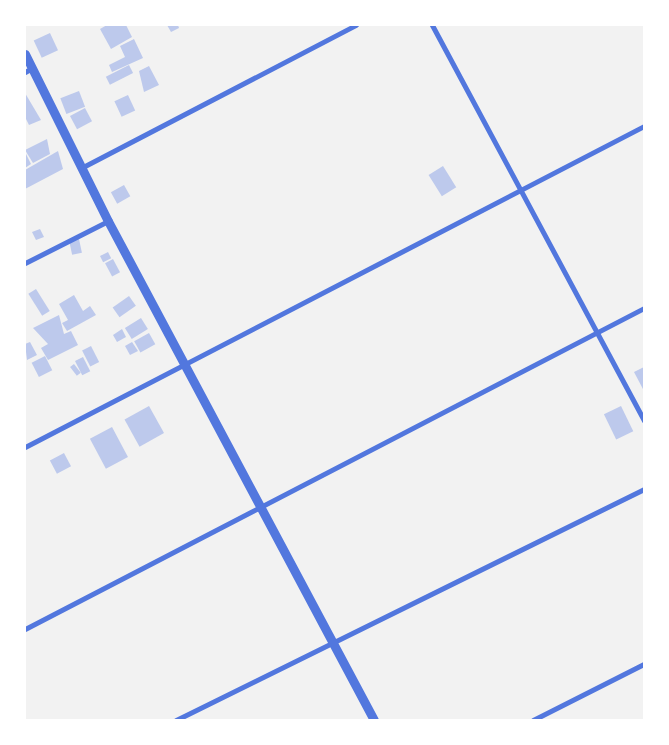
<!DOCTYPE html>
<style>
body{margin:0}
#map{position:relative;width:669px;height:745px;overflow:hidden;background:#f2f2f2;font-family:Arial,sans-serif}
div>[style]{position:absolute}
.building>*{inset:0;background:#bdc9ec;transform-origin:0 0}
.minor>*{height:5px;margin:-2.5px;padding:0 2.5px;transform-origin:2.5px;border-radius:2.5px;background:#5277de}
.tertiary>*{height:9px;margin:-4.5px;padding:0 4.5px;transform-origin:4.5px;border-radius:4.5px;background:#5277de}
span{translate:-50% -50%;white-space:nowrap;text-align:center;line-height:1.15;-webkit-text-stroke:4.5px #fff;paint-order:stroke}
.frame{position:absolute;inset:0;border:26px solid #fff;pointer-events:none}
</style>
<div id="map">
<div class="building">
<div style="clip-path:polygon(107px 25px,126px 25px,132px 37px,111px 49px,100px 29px)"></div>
<div style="clip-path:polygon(167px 25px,178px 25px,179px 28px,171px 32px)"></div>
<div style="left:50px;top:33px;width:19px;height:18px;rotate:65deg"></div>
<div style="clip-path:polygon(134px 39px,143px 58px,112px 72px,109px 65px,125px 57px,120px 46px)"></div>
<div style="left:129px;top:65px;width:9px;height:26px;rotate:63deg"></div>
<div style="clip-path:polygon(149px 66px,159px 85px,144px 92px,139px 71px)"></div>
<div style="left:79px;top:91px;width:17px;height:20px;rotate:69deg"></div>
<div style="clip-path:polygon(25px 93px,41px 120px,29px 125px,25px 117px)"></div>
<div style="left:128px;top:95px;width:17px;height:15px;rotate:65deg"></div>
<div style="left:85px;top:108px;width:15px;height:17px;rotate:62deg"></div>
<div style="clip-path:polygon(47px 139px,50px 154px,33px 163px,25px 150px)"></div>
<div style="clip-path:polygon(58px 151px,63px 169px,25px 189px,25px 170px)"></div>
<div style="clip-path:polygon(25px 152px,31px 164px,25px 168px)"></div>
<div style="left:443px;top:166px;width:25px;height:17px;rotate:58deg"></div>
<div style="left:124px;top:185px;width:13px;height:15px;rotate:61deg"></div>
<div style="clip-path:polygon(40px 229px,44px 237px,36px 240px,32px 232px)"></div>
<div style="left:79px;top:239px;width:14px;height:10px;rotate:78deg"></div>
<div style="left:108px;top:252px;width:7px;height:9px;rotate:63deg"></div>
<div style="left:113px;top:259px;width:15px;height:9px;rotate:62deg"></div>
<div style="left:36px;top:289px;width:26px;height:9px;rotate:58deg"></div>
<div style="clip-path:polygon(74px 295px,83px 311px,90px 306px,96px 315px,67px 331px,62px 323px,68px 320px,59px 304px)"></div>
<div style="left:129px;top:296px;width:12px;height:20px;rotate:55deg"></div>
<div style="clip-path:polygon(59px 315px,64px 334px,71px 331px,78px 345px,48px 360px,41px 348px,48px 344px,33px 328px)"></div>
<div style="left:141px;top:318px;width:13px;height:19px;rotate:58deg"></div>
<div style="clip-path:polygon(122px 329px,126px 337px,117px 342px,113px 335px)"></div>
<div style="left:149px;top:333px;width:13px;height:17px;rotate:61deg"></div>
<div style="clip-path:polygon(30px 342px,37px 355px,27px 360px,25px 344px)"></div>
<div style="clip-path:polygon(132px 342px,138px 351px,130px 355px,125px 346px)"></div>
<div style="left:91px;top:346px;width:18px;height:10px;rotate:63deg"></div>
<div style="left:45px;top:356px;width:16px;height:15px;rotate:63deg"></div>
<div style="left:83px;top:357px;width:16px;height:9px;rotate:63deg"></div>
<div style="left:74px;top:364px;width:11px;height:5px;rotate:52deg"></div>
<div style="clip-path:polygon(644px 367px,644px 391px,634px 372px)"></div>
<div style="left:149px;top:406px;width:31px;height:28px;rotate:61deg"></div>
<div style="left:621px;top:406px;width:28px;height:19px;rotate:64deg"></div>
<div style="left:112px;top:427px;width:34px;height:25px;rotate:62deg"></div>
<div style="left:64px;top:453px;width:15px;height:16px;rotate:62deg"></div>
</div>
<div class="minor">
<div style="left:432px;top:25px;width:449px;rotate:61.8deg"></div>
<div style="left:25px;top:72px;width:8px;rotate:-30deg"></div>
<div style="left:81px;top:168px;width:310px;rotate:-27.5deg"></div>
<div style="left:25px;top:263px;width:93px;rotate:-26.8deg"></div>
<div style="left:25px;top:447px;width:697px;rotate:-27.41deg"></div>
<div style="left:25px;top:629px;width:697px;rotate:-27.41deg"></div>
<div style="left:176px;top:720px;width:522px;rotate:-26.27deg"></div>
<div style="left:533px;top:720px;width:124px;rotate:-26.8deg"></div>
</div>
<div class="tertiary">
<div style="left:25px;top:54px;width:186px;rotate:63.6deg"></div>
<div style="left:108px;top:221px;width:565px;rotate:61.94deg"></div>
</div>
<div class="frame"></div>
</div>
